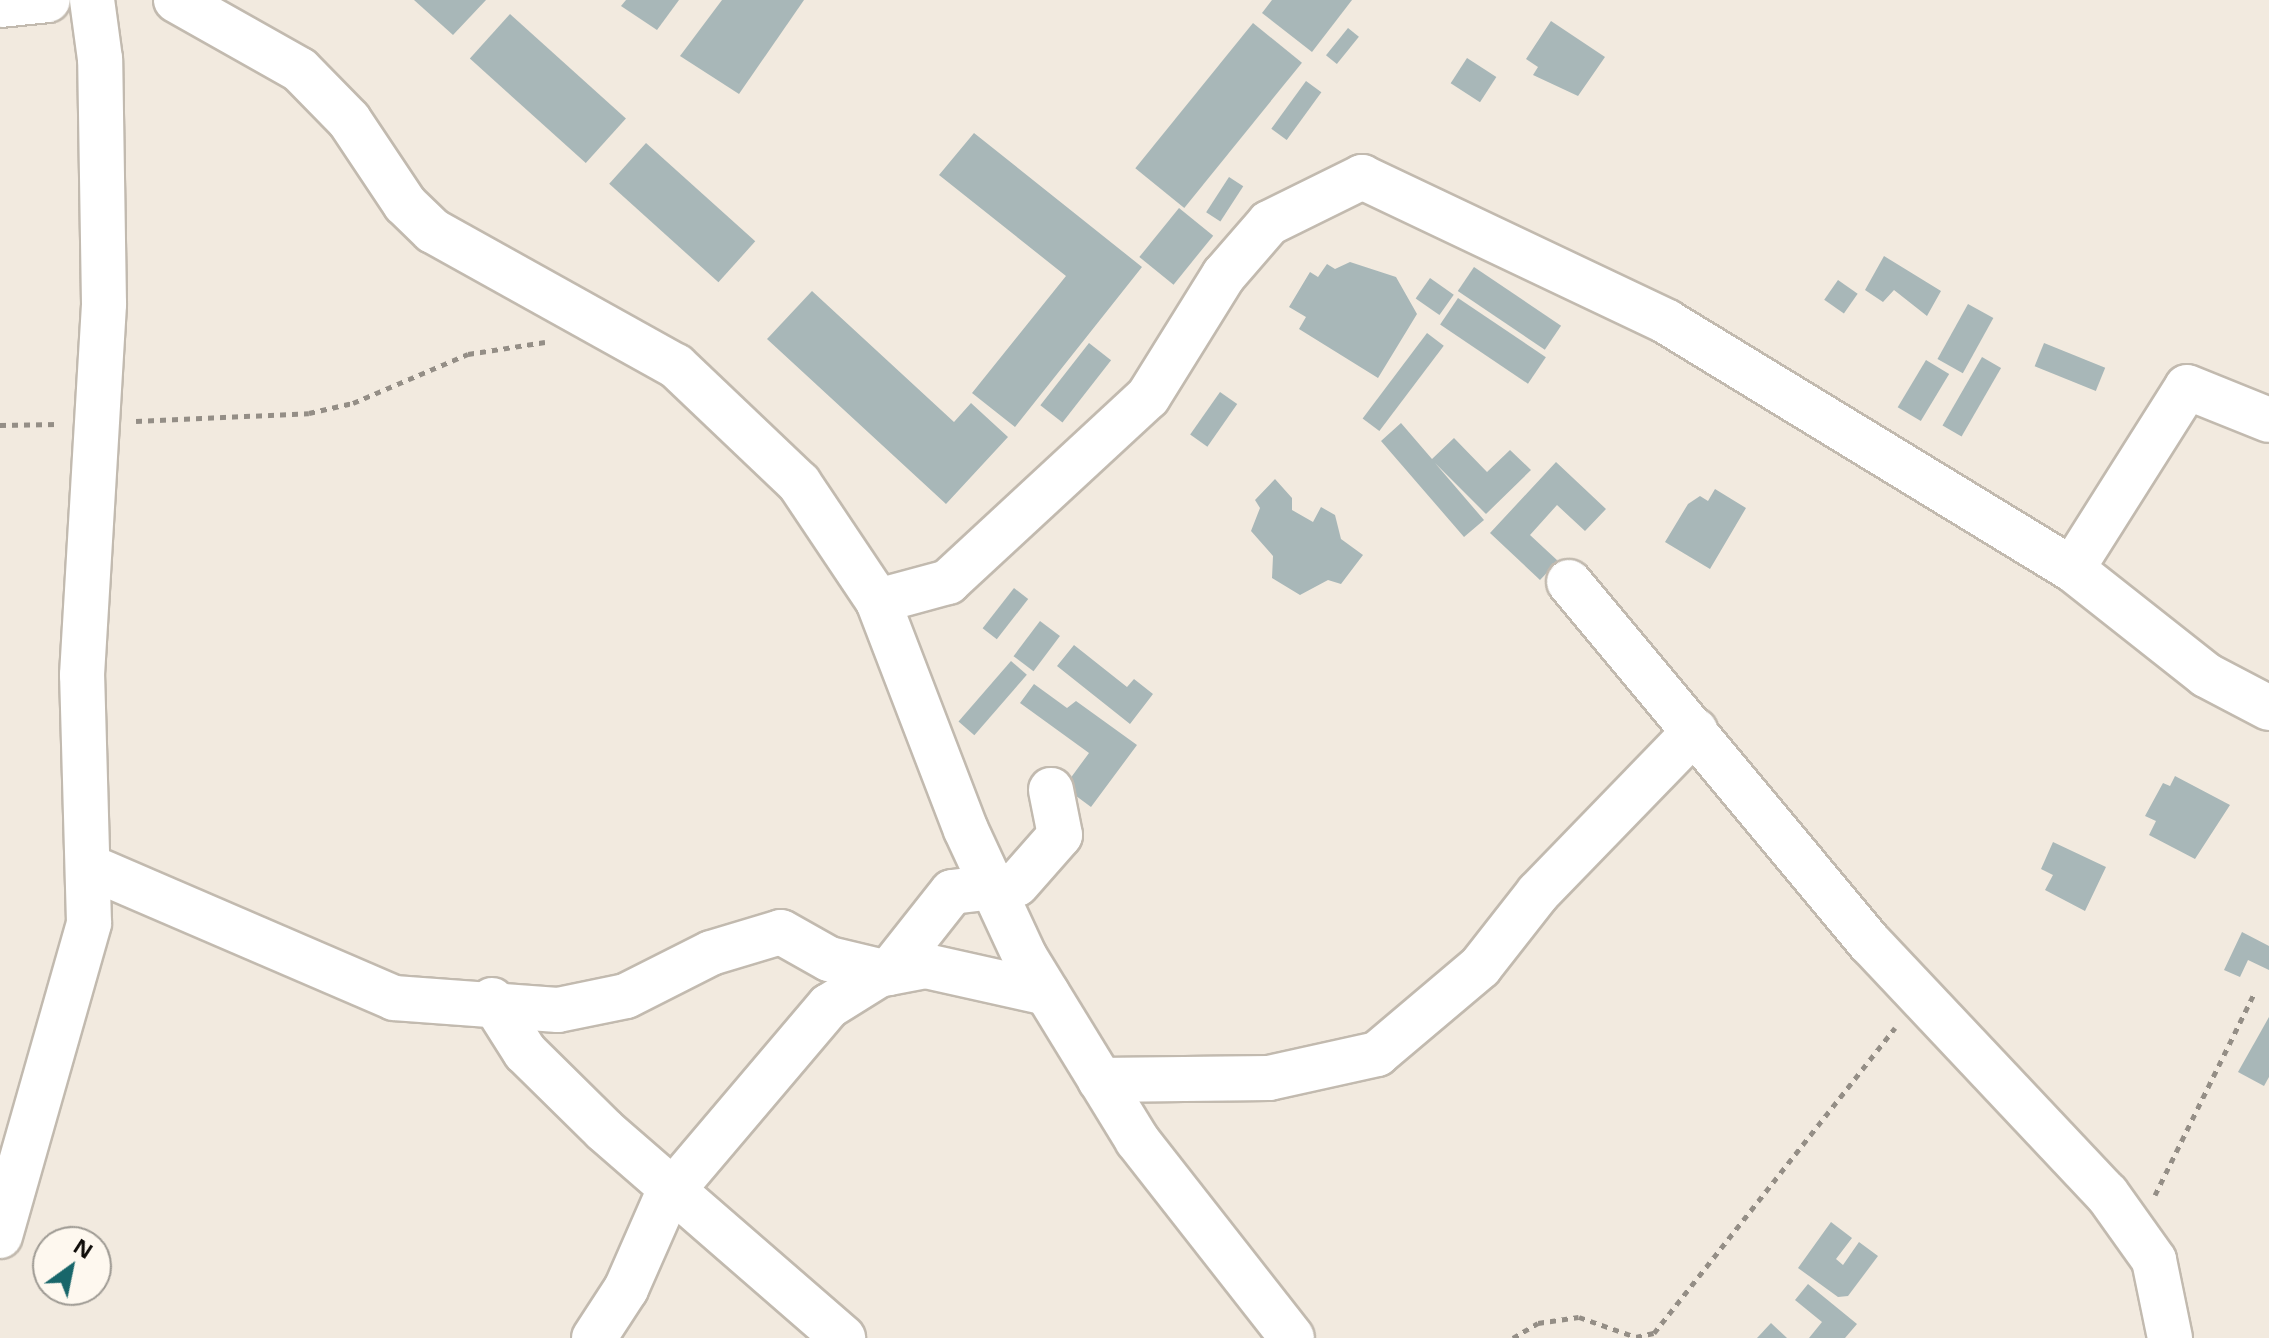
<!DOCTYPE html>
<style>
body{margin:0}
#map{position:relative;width:2269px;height:1338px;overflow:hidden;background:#f2eadf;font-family:"Open Sans",sans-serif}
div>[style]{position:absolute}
.building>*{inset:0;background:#a8b7b8;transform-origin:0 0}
.path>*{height:5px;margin-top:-2.5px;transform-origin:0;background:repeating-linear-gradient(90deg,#948e86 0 6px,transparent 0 12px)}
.roads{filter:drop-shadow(2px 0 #c2baaf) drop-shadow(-2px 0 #c2baaf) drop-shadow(0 2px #c2baaf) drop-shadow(0 -2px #c2baaf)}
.street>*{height:44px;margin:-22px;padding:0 22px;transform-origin:22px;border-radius:22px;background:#fff}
span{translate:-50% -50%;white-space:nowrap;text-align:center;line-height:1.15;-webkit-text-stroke:6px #fef8ef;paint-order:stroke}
.north{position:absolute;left:32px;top:1226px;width:80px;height:80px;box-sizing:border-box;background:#fef8ef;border:2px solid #9e9a93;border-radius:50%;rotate:33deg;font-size:22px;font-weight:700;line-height:32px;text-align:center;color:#0f0c09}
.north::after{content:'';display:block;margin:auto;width:28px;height:36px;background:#18666a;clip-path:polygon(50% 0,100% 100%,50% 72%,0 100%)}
</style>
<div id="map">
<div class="building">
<div style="clip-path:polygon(414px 0,486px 0,453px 35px)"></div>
<div style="clip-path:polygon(626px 0,679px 0,657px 30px,621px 6px)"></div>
<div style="clip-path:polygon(722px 0,804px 0,739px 94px,680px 56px)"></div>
<div style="clip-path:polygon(1272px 0,1352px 0,1312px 52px,1262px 13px)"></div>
<div style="left:510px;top:14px;width:156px;height:60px;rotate:42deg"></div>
<div style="clip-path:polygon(1551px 21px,1605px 57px,1578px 96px,1533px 75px,1538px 67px,1526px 59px)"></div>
<div style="left:1253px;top:23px;width:63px;height:187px;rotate:39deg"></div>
<div style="left:1348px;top:28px;width:14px;height:35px;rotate:39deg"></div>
<div style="left:1467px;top:58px;width:35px;height:30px;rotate:33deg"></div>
<div style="left:1306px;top:81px;width:19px;height:59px;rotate:36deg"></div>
<div style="clip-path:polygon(974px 133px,1142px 267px,1015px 427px,972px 393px,1066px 276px,939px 175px)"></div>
<div style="left:646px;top:143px;width:147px;height:55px;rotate:42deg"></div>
<div style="left:1229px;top:177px;width:17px;height:42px;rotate:33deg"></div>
<div style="left:1179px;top:208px;width:44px;height:63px;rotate:39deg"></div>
<div style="clip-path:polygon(1884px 256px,1941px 291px,1927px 316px,1894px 290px,1883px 302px,1865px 290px)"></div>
<div style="clip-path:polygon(1350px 262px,1396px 277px,1417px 314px,1378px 378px,1299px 329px,1306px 317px,1289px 307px,1310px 272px,1318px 277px,1327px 264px,1335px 269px)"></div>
<div style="left:1474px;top:267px;width:105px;height:29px;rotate:34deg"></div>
<div style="left:1430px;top:278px;width:29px;height:25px;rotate:35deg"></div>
<div style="left:1838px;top:280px;width:24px;height:24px;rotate:35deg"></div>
<div style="clip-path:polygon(812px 291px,954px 422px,971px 403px,1008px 437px,946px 504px,767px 339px)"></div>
<div style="left:1458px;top:298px;width:106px;height:32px;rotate:34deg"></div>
<div style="left:1968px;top:304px;width:29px;height:63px;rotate:29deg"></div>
<div style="left:1427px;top:333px;width:21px;height:107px;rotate:37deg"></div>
<div style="left:1089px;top:343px;width:28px;height:79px;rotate:38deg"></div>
<div style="left:2044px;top:343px;width:66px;height:25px;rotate:22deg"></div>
<div style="left:1982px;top:357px;width:22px;height:79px;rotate:30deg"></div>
<div style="left:1926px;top:360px;width:27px;height:55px;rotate:31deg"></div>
<div style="left:1220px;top:392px;width:21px;height:52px;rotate:35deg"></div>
<div style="clip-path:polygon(1401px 423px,1432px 459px,1454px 438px,1487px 472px,1510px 450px,1531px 470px,1486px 514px,1435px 463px,1484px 520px,1464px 537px,1381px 441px)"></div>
<div style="clip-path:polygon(1556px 462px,1606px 509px,1585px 531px,1557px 505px,1530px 535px,1558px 561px,1540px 580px,1490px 533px)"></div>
<div style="clip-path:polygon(1275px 479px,1292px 498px,1292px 510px,1313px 522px,1321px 507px,1335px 515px,1341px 539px,1363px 555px,1341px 584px,1328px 580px,1300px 595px,1272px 578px,1273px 556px,1251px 531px,1260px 508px,1255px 500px)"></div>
<div style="clip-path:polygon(1715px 489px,1746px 508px,1710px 569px,1665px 542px,1688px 504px,1700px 496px,1708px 501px)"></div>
<div style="left:1014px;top:588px;width:18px;height:51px;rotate:38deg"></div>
<div style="left:1040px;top:621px;width:25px;height:44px;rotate:37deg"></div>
<div style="clip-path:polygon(1074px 645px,1127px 687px,1134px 679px,1153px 694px,1130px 724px,1057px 666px)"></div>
<div style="left:1011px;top:661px;width:21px;height:80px;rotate:41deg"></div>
<div style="clip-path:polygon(1034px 684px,1067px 708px,1076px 701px,1137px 745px,1091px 807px,1064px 787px,1089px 753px,1020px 703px)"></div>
<div style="clip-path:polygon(2175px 776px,2230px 805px,2195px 859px,2149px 835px,2156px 821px,2145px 816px,2163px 783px,2170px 786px)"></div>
<div style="clip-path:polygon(2053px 842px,2106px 867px,2085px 911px,2045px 890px,2053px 875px,2041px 869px)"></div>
<div style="clip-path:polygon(2242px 932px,2269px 946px,2269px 970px,2248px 960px,2240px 977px,2224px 970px)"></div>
<div style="clip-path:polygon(2269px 1017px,2269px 1077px,2264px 1086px,2238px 1072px)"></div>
<div style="clip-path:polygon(1831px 1222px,1852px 1238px,1836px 1259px,1843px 1265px,1859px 1242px,1878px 1256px,1848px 1296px,1838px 1297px,1798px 1268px)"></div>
<div style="clip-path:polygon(1808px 1284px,1857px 1324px,1845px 1338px,1809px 1338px,1822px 1322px,1795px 1300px)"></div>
<div style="clip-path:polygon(1771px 1323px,1787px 1338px,1757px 1338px)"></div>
</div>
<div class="path">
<div style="left:136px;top:421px;width:173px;rotate:-2.6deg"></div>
<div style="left:309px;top:413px;width:45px;rotate:-12.8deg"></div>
<div style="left:353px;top:403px;width:125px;rotate:-23.1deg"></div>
<div style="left:468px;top:354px;width:78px;rotate:-8.9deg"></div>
<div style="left:0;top:425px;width:58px;rotate:-1deg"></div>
<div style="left:2155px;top:1195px;width:224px;rotate:-63.8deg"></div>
<div style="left:1513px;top:1338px;width:29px;rotate:-31deg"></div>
<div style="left:1538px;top:1323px;width:41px;rotate:-8.3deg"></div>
<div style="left:1579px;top:1317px;width:60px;rotate:19.3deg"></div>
<div style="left:1636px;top:1337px;width:18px;rotate:-13deg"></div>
<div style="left:1654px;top:1333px;width:389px;rotate:-51.7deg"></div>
</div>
<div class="roads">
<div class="street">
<div style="left:176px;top:0;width:142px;rotate:29.4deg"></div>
<div style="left:300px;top:70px;width:70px;rotate:45.6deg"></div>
<div style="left:349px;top:120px;width:101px;rotate:56.3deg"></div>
<div style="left:405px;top:204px;width:39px;rotate:44deg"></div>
<div style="left:433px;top:231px;width:278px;rotate:29.1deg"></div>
<div style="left:676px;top:366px;width:170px;rotate:43.6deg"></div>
<div style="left:799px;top:483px;width:142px;rotate:56.2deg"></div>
<div style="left:878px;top:601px;width:245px;rotate:69deg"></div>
<div style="left:966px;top:830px;width:140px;rotate:65.1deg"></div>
<div style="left:1025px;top:957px;width:215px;rotate:58.5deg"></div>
<div style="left:1137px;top:1140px;width:251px;rotate:51.9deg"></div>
<div style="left:0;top:5px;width:48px;rotate:-5.9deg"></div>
<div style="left:2072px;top:569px;width:215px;rotate:-57.7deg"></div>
<div style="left:2187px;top:387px;width:88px;rotate:21.9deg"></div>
<div style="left:1569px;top:582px;width:471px;rotate:50.2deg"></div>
<div style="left:1871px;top:944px;width:344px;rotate:46.7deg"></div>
<div style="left:2107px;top:1194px;width:81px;rotate:54.5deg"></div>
<div style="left:2154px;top:1260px;width:80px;rotate:78.4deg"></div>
<div style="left:878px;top:601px;width:73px;rotate:-15.2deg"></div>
<div style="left:948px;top:582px;width:272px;rotate:-42.8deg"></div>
<div style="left:1148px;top:397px;width:144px;rotate:-58.1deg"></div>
<div style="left:1224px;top:275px;width:69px;rotate:-49.1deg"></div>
<div style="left:1269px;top:223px;width:104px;rotate:-26.3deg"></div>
<div style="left:1362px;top:177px;width:338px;rotate:25.4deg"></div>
<div style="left:1667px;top:322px;width:474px;rotate:31.4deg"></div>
<div style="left:2072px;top:569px;width:171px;rotate:38.3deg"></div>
<div style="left:2206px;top:675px;width:71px;rotate:27.6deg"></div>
<div style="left:90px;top:867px;width:331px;rotate:23.3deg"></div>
<div style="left:394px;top:998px;width:164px;rotate:4.2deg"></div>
<div style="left:558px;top:1010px;width:69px;rotate:-11.6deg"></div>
<div style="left:626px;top:996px;width:95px;rotate:-26.8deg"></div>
<div style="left:711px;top:953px;width:73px;rotate:-16.7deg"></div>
<div style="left:781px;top:932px;width:55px;rotate:29.4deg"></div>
<div style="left:829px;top:959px;width:61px;rotate:13.3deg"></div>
<div style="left:888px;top:973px;width:103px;rotate:-51.7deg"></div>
<div style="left:952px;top:892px;width:65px;rotate:-7deg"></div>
<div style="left:1017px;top:884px;width:65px;rotate:-48.7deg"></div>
<div style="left:1060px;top:835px;width:46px;rotate:-101.3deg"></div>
<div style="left:492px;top:1000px;width:62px;rotate:57.6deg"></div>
<div style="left:525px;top:1052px;width:111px;rotate:44.6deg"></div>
<div style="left:604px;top:1130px;width:317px;rotate:41deg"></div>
<div style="left:1100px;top:1080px;width:169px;rotate:-0.7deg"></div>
<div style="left:1269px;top:1078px;width:111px;rotate:-12.5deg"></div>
<div style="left:1377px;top:1054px;width:135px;rotate:-40.2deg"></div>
<div style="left:1480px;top:967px;width:94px;rotate:-51.9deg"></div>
<div style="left:1538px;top:893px;width:226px;rotate:-45.9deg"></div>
<div style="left:0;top:1236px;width:325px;rotate:-74.1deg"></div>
<div style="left:89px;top:923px;width:248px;rotate:-91.6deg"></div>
<div style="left:82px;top:675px;width:372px;rotate:-86.6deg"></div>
<div style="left:104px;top:304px;width:245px;rotate:-90.9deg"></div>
<div style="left:100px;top:59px;width:60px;rotate:-97.7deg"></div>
<div style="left:594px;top:1338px;width:59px;rotate:-56.9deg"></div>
<div style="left:626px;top:1289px;width:99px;rotate:-66.3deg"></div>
<div style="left:666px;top:1198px;width:252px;rotate:-49.7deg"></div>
<div style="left:829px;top:1006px;width:59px;rotate:-31.8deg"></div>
<div style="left:879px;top:975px;width:48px;rotate:-10.8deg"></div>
<div style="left:926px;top:966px;width:124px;rotate:12.6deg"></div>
</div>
</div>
<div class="north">N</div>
</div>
